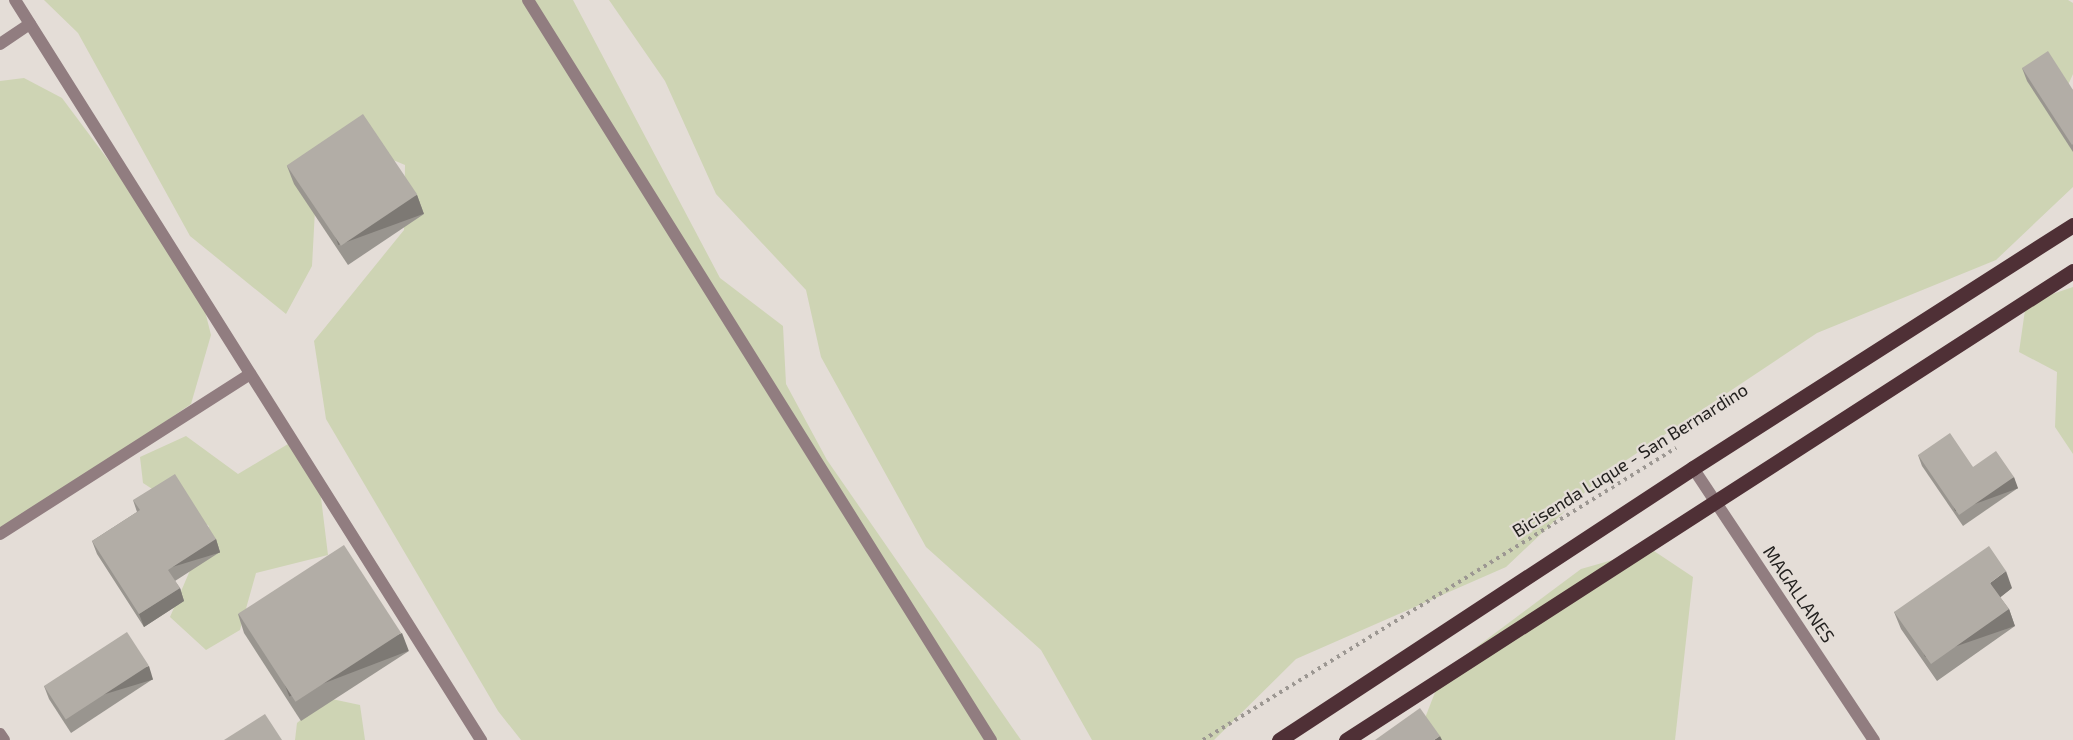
<!DOCTYPE html>
<style>
body{margin:0}
#map{position:relative;width:2073px;height:740px;overflow:hidden;background:#e4ddd7;font-family:"Exo 2",sans-serif}
div>[style]{position:absolute}
.green>*{inset:0;background:#ced4b4}
.path>*{height:4px;margin-top:-2px;transform-origin:0;background:repeating-linear-gradient(90deg,#9c9792 0 3px,transparent 0 7.5px)}
.street>*{height:12px;margin:-6px;padding:0 6px;transform-origin:6px;border-radius:6px;background:#917d80}
.primary>*{height:15px;margin:-7.5px;padding:0 7.5px;transform-origin:7.5px;border-radius:7.5px;background:#4f3036}
.wall>*{inset:0;background:#99958f}
.shaded-wall>*{inset:0;background:#7d7974;transform-origin:0 0}
.building>*{inset:0;background:#b2ada6;transform-origin:0 0}
span{translate:-50% -50%;white-space:nowrap;text-align:center;line-height:1.15;-webkit-text-stroke:4.5px #e4ddd7;paint-order:stroke}
.street-label{font-size:18px;color:#23211f}
</style>
<div id="map">
<div class="green">
<div style="clip-path:polygon(44px 0,573px 0,720px 278px,783px 326px,786px 384px,827px 460px,1021px 740px,521px 740px,498px 711px,326px 419px,314px 341px,404px 230px,405px 165px,355px 144px,318px 154px,312px 266px,286px 314px,190px 236px,78px 33px)"></div>
<div style="clip-path:polygon(609px 0,2068px 0,2073px 3px,2073px 74px,2064px 94px,2073px 116px,2073px 187px,1996px 260px,1817px 333px,1601px 477px,1506px 567px,1296px 659px,1214px 740px,1092px 740px,1041px 650px,926px 547px,821px 357px,806px 290px,716px 194px,665px 81px)"></div>
<div style="clip-path:polygon(24px 78px,62px 98px,197px 279px,211px 335px,191px 404px,9px 530px,0 532px,0 81px)"></div>
<div style="clip-path:polygon(2073px 287px,2073px 454px,2055px 427px,2057px 372px,2019px 352px,2026px 303px)"></div>
<div style="clip-path:polygon(186px 436px,238px 474px,293px 441px,318px 473px,328px 555px,256px 573px,240px 630px,206px 650px,170px 617px,209px 526px,143px 483px,140px 457px)"></div>
<div style="clip-path:polygon(1651px 549px,1693px 577px,1675px 740px,1439px 740px,1425px 718px,1443px 672px,1581px 569px)"></div>
<div style="clip-path:polygon(327px 698px,360px 705px,365px 740px,295px 740px,297px 723px)"></div>
</div>
<div class="path">
<div style="left:1203px;top:740px;width:556px;rotate:-31.69deg"></div>
</div>
<div class="street">
<div style="left:15px;top:0;width:875px;rotate:57.8deg"></div>
<div style="left:528px;top:0;width:873px;rotate:57.97deg"></div>
<div style="left:0;top:44px;width:36px;rotate:-34deg"></div>
<div style="left:1693px;top:468px;width:327px;rotate:56.4deg"></div>
<div style="left:0;top:534px;width:297px;rotate:-32.6deg"></div>
<div style="left:0;top:734px;width:7px;rotate:56deg"></div>
</div>
<div class="primary">
<div style="left:1279px;top:740px;width:495px;rotate:-33.3deg"></div>
<div style="left:1693px;top:468px;width:451px;rotate:-32.6deg"></div>
<div style="left:1346px;top:740px;width:865px;rotate:-32.83deg"></div>
</div>
<div class="wall">
<div style="clip-path:polygon(2022px 68px,2073px 90px,2073px 152px,2027px 81px)"></div>
<div style="clip-path:polygon(287px 166px,417px 195px,424px 214px,348px 265px,294px 184px)"></div>
<div style="clip-path:polygon(1918px 455px,1973px 467px,2018px 488px,1963px 526px,1922px 466px)"></div>
<div style="clip-path:polygon(133px 500px,216px 539px,220px 552px,175px 581px,180px 588px,184px 601px,144px 627px,97px 554px,92px 541px,137px 512px)"></div>
<div style="clip-path:polygon(2012px 588px,2000px 597px,2009px 609px,2015px 626px,1937px 681px,1901px 629px,1894px 612px)"></div>
<div style="clip-path:polygon(238px 614px,409px 651px,301px 721px,244px 633px)"></div>
<div style="clip-path:polygon(153px 679px,71px 733px,49px 699px,44px 686px)"></div>
</div>
<div class="shaded-wall">
<div style="left:417px;top:195px;width:20px;height:91px;rotate:70deg"></div>
<div style="left:2014px;top:477px;width:12px;height:67px;rotate:70deg"></div>
<div style="left:216px;top:539px;width:14px;height:57px;rotate:73deg"></div>
<div style="clip-path:polygon(2006px 571px,2012px 588px,1997px 600px,1990px 583px)"></div>
<div style="clip-path:polygon(180px 588px,184px 601px,144px 627px,139px 614px)"></div>
<div style="left:2009px;top:609px;width:18px;height:95px;rotate:71deg"></div>
<div style="left:402px;top:633px;width:19px;height:128px;rotate:69deg"></div>
<div style="left:149px;top:666px;width:14px;height:99px;rotate:73deg"></div>
<div style="clip-path:polygon(1440px 736px,1442px 740px,1434px 740px)"></div>
</div>
<div class="building">
<div style="clip-path:polygon(2048px 51px,2073px 90px,2073px 144px,2072px 145px,2022px 68px)"></div>
<div style="left:363px;top:114px;width:97px;height:92px;rotate:56deg"></div>
<div style="clip-path:polygon(1950px 433px,1973px 467px,1996px 451px,2014px 477px,1959px 515px,1918px 455px)"></div>
<div style="clip-path:polygon(175px 474px,216px 539px,168px 570px,180px 588px,139px 614px,92px 541px,140px 510px,133px 500px)"></div>
<div style="left:344px;top:545px;width:105px;height:126px;rotate:57deg"></div>
<div style="clip-path:polygon(1989px 546px,2006px 571px,1990px 583px,2009px 609px,1931px 664px,1894px 612px)"></div>
<div style="left:127px;top:632px;width:40px;height:99px;rotate:57deg"></div>
<div style="clip-path:polygon(1420px 708px,1440px 736px,1434px 740px,1375px 740px)"></div>
<div style="clip-path:polygon(265px 714px,282px 740px,224px 740px)"></div>
</div>
<div class="street-label">
<span style="left:1630px;top:460px;rotate:-32deg">Bicisenda Luque - San Bernardino</span>
<span style="left:1799px;top:594px;rotate:56deg">MAGALLANES</span>
</div>
</div>
